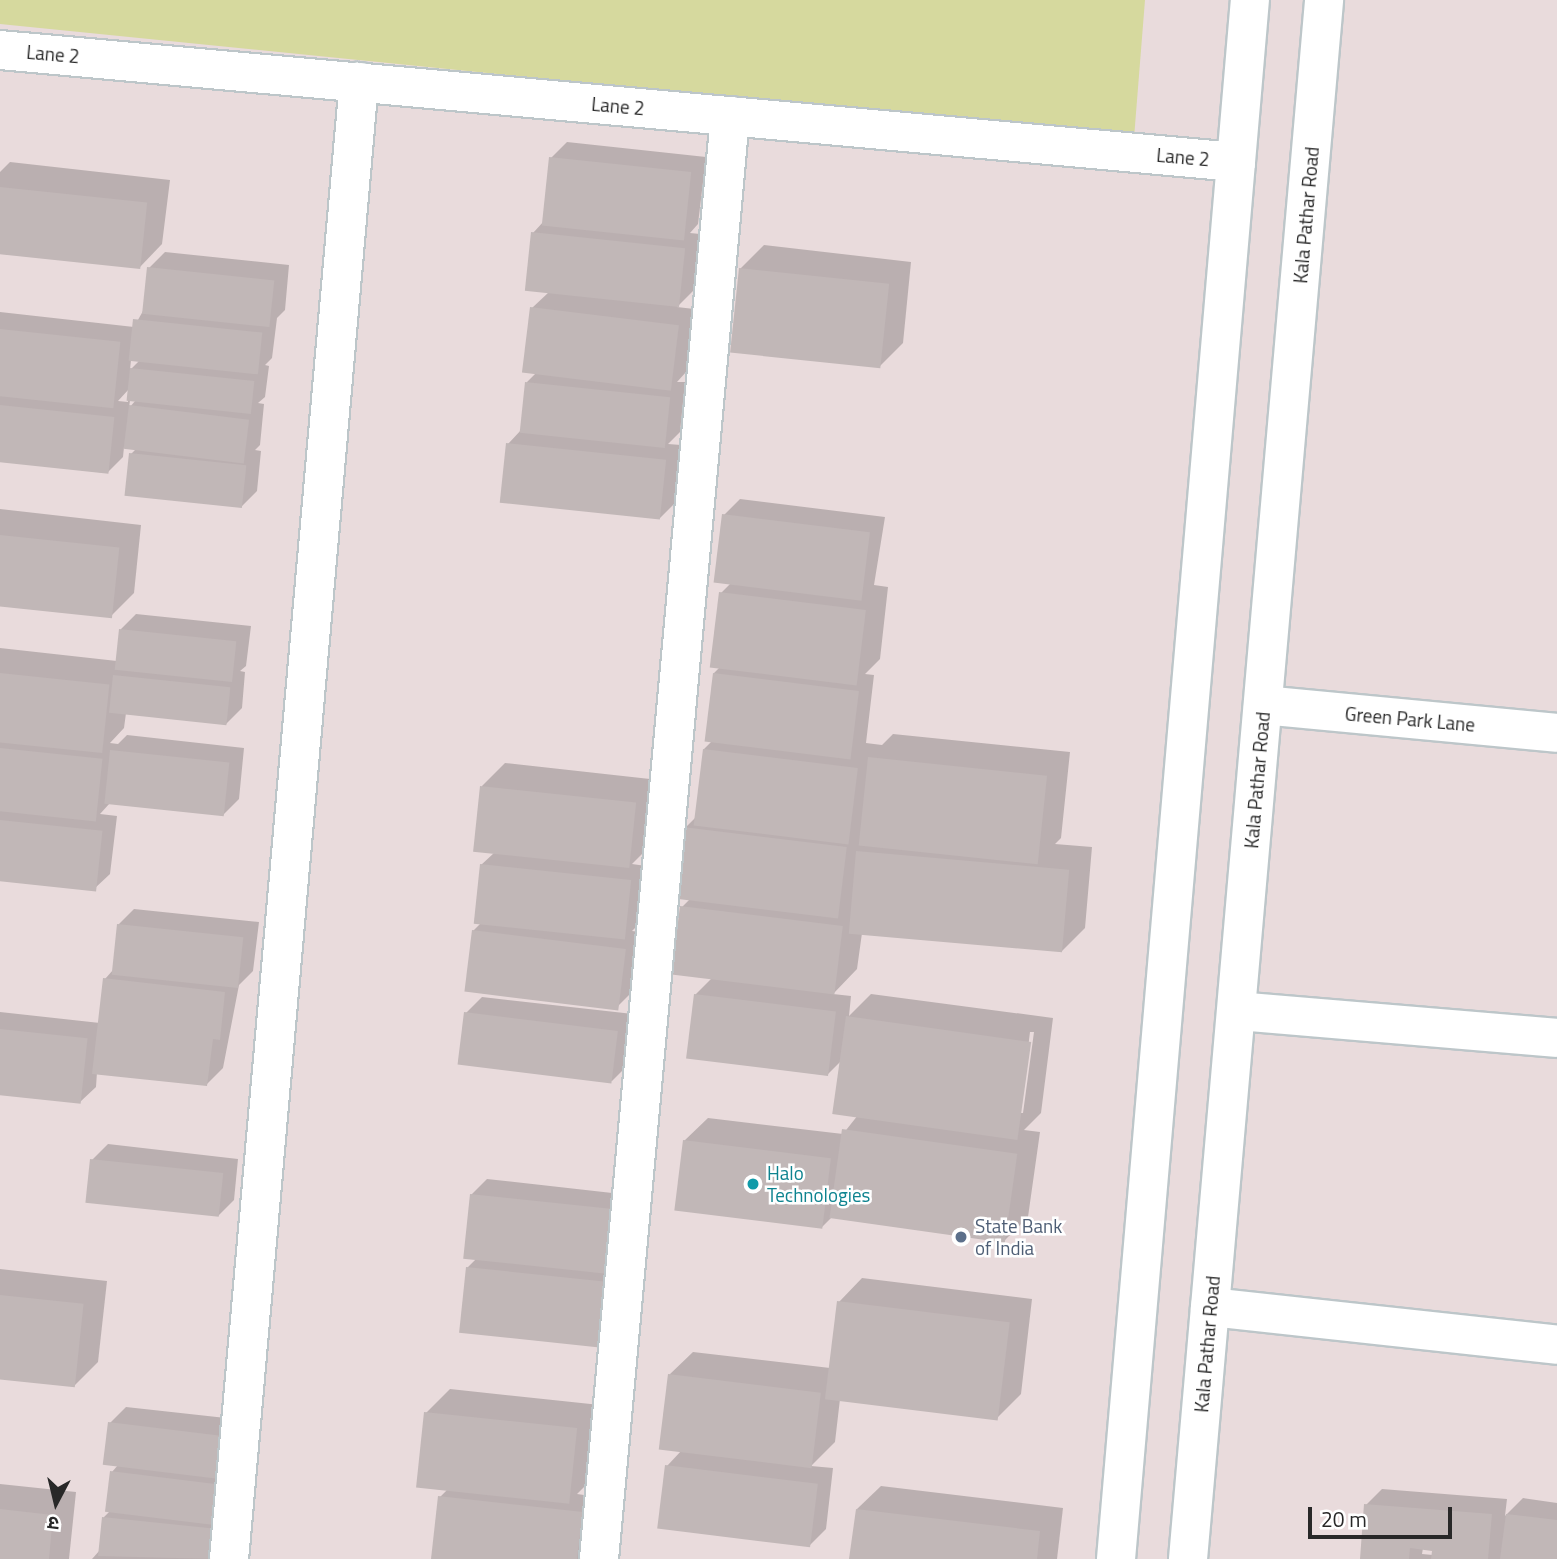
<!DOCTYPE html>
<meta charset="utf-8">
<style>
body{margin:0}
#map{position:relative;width:1557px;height:1559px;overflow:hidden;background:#e9dbdc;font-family:"Titillium Web","Noto Sans Devanagari",sans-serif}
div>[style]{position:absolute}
.green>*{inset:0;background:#d6d99e}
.shadow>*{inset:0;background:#0003}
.building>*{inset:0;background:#c1b7b7;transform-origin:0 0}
.roads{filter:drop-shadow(2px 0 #bdc6c9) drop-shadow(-2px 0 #bdc6c9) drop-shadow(0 2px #bdc6c9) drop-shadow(0 -2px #bdc6c9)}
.minor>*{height:38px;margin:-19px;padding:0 19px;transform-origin:19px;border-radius:19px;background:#fff}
.dots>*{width:19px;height:19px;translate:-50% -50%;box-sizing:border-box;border:4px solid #fff;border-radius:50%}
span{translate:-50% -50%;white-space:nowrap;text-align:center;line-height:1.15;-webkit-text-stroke:5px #fff;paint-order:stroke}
.street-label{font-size:19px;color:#282828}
.culture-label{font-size:19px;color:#0d838f}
.left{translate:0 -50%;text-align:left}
.service-label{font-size:19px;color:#4e5e75}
.north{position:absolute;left:21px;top:1468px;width:70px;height:70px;-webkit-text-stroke:5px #fff;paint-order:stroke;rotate:187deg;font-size:19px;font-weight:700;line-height:28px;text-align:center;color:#282828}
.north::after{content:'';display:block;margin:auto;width:24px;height:32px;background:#282828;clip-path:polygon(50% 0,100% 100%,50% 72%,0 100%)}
.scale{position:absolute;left:1308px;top:1507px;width:144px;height:32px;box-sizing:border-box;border:4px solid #282828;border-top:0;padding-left:9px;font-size:21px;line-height:24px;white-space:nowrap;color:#282828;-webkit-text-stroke:5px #fff;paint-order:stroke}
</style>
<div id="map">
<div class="green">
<div style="clip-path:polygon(0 0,1145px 0,1134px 138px,0 24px)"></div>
</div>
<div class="shadow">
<div style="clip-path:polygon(567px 142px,706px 157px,698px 224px,690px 233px,700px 234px,694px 290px,677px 307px,694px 309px,687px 371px,677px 382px,685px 382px,680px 432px,668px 444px,681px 445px,675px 503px,659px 519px,508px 444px,522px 429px,527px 382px,537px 372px,532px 308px,549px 292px,533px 233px,544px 221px,551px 158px)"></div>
<div style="clip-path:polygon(10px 162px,170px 180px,162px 244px,139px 268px,0 252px,0 172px)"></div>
<div style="clip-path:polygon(764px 245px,911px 262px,903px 343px,879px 367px,740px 269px)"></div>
<div style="clip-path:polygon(evenodd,165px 252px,289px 265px,285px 310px,277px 318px,272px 358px,265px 365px,269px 366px,265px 397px,258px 403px,264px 404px,260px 445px,255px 450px,261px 451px,257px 491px,241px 507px,131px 454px,136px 449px,124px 447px,123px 457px,107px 473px,0 461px,0 312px,134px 327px,143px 311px,149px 268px,165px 252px,131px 360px,139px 361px,130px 370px,131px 360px,165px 252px,129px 389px,128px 402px,118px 401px,129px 389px,165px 252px,130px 400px,136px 400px,129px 408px,130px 400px)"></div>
<div style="clip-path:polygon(evenodd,740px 499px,885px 517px,874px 585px,888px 587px,880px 659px,865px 674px,874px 675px,866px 743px,882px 745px,893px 734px,1070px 752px,1061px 838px,1055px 844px,1092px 847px,1085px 928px,1062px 951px,862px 933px,857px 969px,833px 994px,851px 996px,849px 1016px,871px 994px,1053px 1018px,1041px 1113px,1024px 1130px,1040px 1132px,1028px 1217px,1004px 1241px,832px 1217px,822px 1227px,684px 1141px,708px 1118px,843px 1134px,858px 1115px,842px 1060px,828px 1074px,695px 995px,712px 978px,682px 907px,691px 898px,685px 828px,696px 817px,704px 749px,713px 740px,714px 673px,721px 666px,721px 593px,731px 583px,724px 515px,740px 499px,1030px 1032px,1034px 1032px,1023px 1113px,1020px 1113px,1030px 1032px)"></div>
<div style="clip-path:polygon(0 509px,141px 525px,134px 593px,110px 617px,0 605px)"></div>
<div style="clip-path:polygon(136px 614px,251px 626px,246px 666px,240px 671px,245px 672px,242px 708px,226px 724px,126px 713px,124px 728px,110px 743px,118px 744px,127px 735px,244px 748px,239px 799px,223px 815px,110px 803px,100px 814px,117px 816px,110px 874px,94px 889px,0 879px,0 648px,117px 661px,121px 629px)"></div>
<div style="clip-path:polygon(505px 763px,659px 780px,652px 844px,632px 864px,646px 866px,640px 923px,632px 931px,641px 932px,634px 990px,618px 1006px,473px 931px,481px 923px,481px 865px,494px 853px,482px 786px)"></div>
<div style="clip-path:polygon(134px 909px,259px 922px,253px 971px,239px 985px,223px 1068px,207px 1084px,97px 1072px,96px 1087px,80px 1102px,0 1094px,0 1012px,100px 1023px,105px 979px,113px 970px,118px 925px)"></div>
<div style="clip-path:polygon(482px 997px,633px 1014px,628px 1065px,612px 1081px,466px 1013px)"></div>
<div style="clip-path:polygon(108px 1144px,238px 1159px,234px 1200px,218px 1216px,92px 1160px)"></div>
<div style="clip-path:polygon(487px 1179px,630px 1195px,619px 1331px,467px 1268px,476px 1259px,471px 1195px)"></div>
<div style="clip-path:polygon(0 1269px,107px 1281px,98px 1362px,74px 1386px,0 1378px)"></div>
<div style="clip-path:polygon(862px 1278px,1032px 1299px,1021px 1394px,997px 1418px,840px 1399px,835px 1442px,811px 1466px,833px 1468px,826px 1529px,810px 1545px,667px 1466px,682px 1450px,669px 1375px,693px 1352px,830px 1368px,839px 1302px)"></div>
<div style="clip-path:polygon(450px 1389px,600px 1405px,591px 1480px,577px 1494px,598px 1497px,589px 1559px,443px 1559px,440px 1497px,447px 1490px,426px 1413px)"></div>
<div style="clip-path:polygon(126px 1407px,244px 1420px,222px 1559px,92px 1559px,100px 1550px,104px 1517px,110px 1511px,112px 1472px,118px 1465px,110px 1423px)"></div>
<div style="clip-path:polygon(0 1484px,76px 1492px,69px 1559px,0 1559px)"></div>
<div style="clip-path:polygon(881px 1486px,1063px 1508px,1057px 1559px,851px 1559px,857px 1509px)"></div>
<div style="clip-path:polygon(evenodd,1382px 1489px,1507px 1499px,1505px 1516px,1523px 1498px,1557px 1503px,1557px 1559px,1362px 1559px,1366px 1505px,1382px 1489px,1423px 1548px,1434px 1550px,1433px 1555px,1422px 1554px,1423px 1548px)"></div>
</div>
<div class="building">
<div style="left:549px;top:157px;width:143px;height:69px;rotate:6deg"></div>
<div style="left:0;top:187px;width:148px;height:67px;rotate:6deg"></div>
<div style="left:531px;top:232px;width:155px;height:59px;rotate:6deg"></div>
<div style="left:147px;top:267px;width:128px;height:47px;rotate:6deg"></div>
<div style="left:739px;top:268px;width:151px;height:85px;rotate:6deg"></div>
<div style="left:530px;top:307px;width:150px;height:66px;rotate:7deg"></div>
<div style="left:133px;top:319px;width:130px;height:42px;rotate:6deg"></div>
<div style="left:0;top:329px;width:121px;height:67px;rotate:6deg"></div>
<div style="left:130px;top:368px;width:125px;height:33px;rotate:6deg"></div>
<div style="left:525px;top:382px;width:146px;height:51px;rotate:6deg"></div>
<div style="left:0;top:405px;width:115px;height:57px;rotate:6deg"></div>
<div style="left:129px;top:405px;width:121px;height:44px;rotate:7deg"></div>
<div style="left:506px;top:443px;width:161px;height:60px;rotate:6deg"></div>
<div style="left:129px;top:453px;width:118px;height:43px;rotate:6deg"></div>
<div style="left:722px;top:514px;width:149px;height:69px;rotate:7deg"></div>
<div style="left:0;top:535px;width:120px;height:71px;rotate:6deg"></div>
<div style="left:719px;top:592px;width:148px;height:76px;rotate:7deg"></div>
<div style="left:119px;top:629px;width:118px;height:41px;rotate:6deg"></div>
<div style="left:0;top:673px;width:110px;height:69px;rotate:6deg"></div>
<div style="left:713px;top:673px;width:147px;height:69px;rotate:7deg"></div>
<div style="left:113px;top:675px;width:118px;height:38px;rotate:6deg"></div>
<div style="left:0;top:748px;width:103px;height:63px;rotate:6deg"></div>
<div style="left:703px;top:749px;width:156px;height:77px;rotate:7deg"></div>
<div style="left:110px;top:750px;width:120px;height:54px;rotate:6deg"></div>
<div style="left:868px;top:757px;width:180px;height:89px;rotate:6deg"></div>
<div style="left:480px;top:786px;width:157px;height:66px;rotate:6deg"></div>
<div style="left:0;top:820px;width:103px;height:61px;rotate:6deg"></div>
<div style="left:683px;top:827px;width:165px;height:72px;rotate:7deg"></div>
<div style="left:856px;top:851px;width:214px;height:83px;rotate:5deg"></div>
<div style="left:480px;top:864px;width:152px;height:60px;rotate:6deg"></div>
<div style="left:680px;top:906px;width:164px;height:69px;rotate:7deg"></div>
<div style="left:117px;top:924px;width:127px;height:51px;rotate:6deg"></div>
<div style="left:472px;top:930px;width:155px;height:62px;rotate:7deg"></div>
<div style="clip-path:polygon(103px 978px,225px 992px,220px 1040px,213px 1039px,207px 1086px,92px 1074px)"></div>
<div style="left:694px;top:994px;width:143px;height:65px;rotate:7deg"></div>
<div style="left:464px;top:1012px;width:155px;height:53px;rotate:7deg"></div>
<div style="left:846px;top:1016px;width:187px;height:99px;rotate:8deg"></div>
<div style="left:0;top:1029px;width:88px;height:66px;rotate:6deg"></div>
<div style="left:842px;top:1129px;width:177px;height:90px;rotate:8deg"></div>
<div style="left:683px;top:1140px;width:149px;height:71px;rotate:7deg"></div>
<div style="left:90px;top:1159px;width:134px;height:44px;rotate:6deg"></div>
<div style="left:470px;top:1194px;width:146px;height:65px;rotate:6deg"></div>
<div style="left:466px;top:1267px;width:146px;height:66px;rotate:6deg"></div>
<div style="left:0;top:1295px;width:84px;height:84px;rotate:6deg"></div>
<div style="left:837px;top:1301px;width:174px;height:99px;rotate:7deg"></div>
<div style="left:668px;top:1374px;width:154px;height:76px;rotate:7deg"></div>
<div style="left:424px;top:1412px;width:154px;height:76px;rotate:6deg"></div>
<div style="left:108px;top:1422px;width:122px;height:43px;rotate:7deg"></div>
<div style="left:665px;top:1465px;width:154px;height:64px;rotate:7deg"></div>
<div style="left:110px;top:1471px;width:114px;height:41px;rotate:7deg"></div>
<div style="clip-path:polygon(438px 1496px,583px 1512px,577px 1559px,431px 1559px)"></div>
<div style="clip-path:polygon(1364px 1504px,1492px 1514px,1488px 1559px,1431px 1559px,1432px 1551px,1410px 1548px,1409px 1559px,1360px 1559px)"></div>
<div style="clip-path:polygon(0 1509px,53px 1515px,49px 1559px,0 1559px)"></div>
<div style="clip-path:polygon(856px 1509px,1040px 1531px,1037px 1559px,849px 1559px)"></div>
<div style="clip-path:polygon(1506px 1514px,1557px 1520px,1557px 1559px,1500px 1559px)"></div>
<div style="clip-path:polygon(102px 1517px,218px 1529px,215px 1559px,98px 1556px)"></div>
</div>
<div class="roads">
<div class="minor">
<div style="left:0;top:50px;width:1241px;rotate:5.18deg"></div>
<div style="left:1263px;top:705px;width:295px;rotate:5.4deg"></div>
<div style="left:1237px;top:1011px;width:321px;rotate:4.8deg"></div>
<div style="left:1210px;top:1307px;width:349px;rotate:6.2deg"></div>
<div style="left:229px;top:1559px;width:1483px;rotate:-84.97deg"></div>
<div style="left:599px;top:1559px;width:1449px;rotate:-84.81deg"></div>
<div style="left:1116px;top:1559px;width:1565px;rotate:-85.09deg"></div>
<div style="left:1188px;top:1559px;width:1565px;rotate:-85.01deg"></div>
</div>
</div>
<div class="dots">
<div style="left:753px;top:1184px;background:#0f9aa8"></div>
<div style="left:961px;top:1237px;background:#5c6f8a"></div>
</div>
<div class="street-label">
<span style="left:53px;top:54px;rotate:5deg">Lane 2</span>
<span style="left:618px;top:106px;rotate:5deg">Lane 2</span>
<span style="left:1183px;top:157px;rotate:5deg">Lane 2</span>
<span style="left:1306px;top:215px;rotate:-85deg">Kala Pathar Road</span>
<span style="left:1410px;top:719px;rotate:5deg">Green Park Lane</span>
<span style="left:1257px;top:780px;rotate:-85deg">Kala Pathar Road</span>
<span style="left:1207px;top:1344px;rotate:-85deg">Kala Pathar Road</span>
</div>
<div class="culture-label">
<span class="left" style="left:767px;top:1184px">Halo<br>Technologies</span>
</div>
<div class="service-label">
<span class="left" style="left:975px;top:1237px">State Bank<br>of India</span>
</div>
<div class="north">उ</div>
<div class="scale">20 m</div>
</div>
